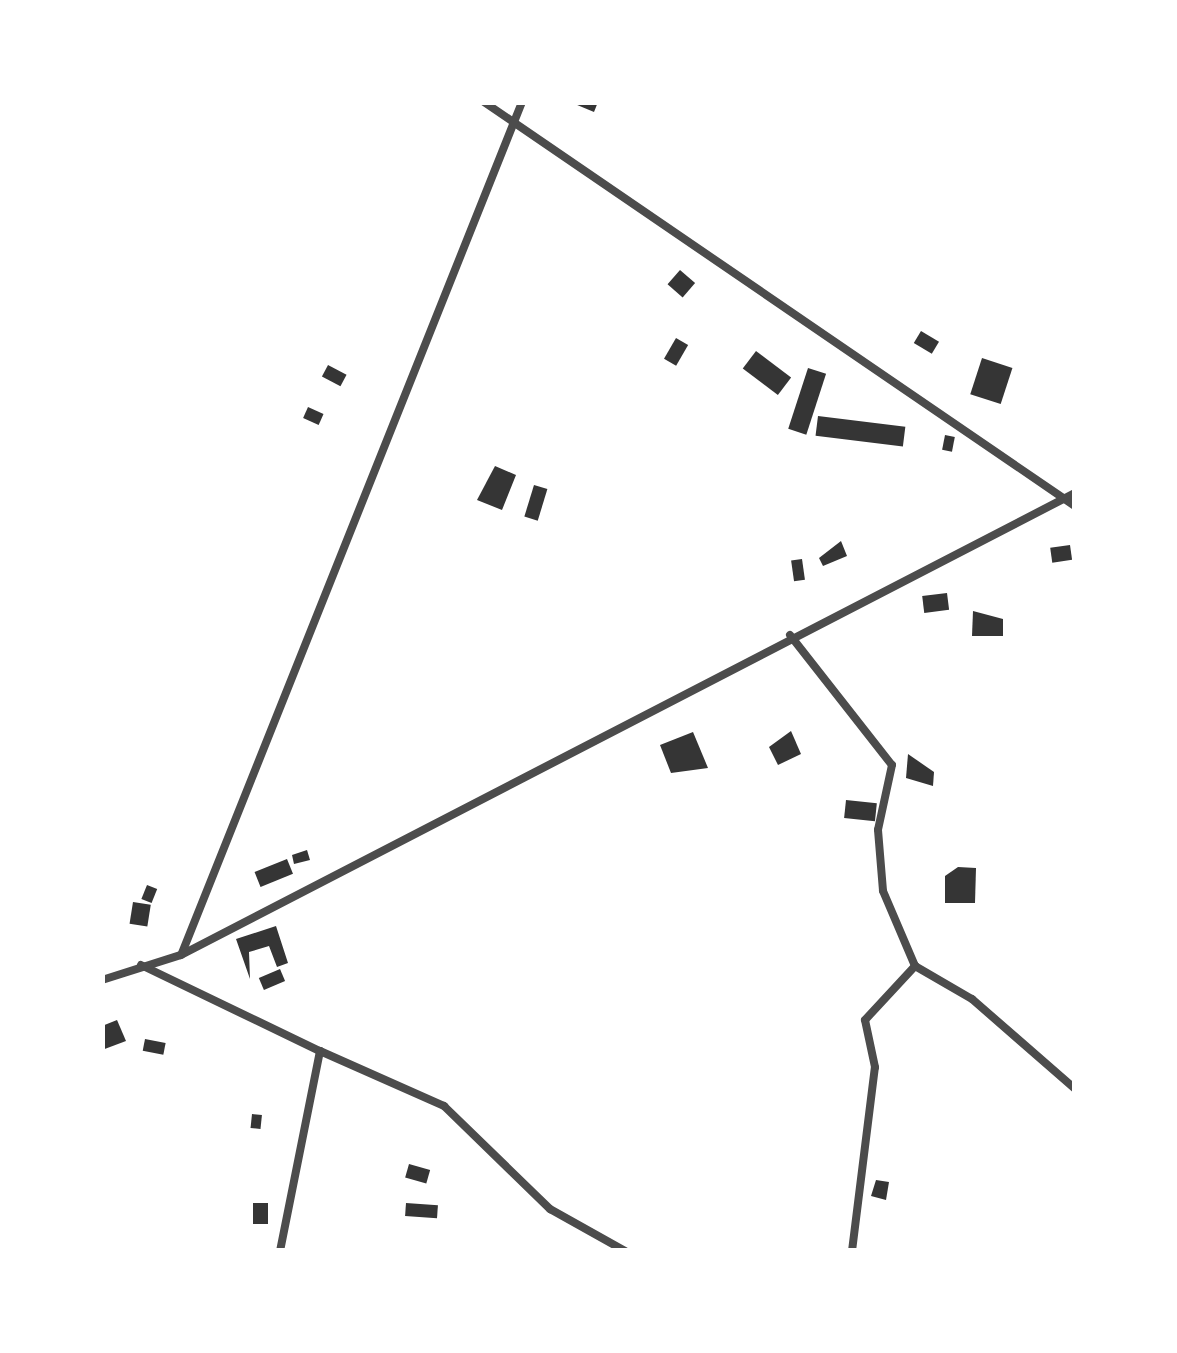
<!DOCTYPE html>
<style>
body{margin:0}
#map{position:relative;width:1177px;height:1353px;overflow:hidden;background:#fff;font-family:"Libre Baskerville",serif}
div>[style]{position:absolute}
.building>*{inset:0;background:#353535;transform-origin:0 0}
.minor>*{height:8px;margin:-4px;padding:0 4px;transform-origin:4px;border-radius:4px;background:#4c4c4c}
span{translate:-50% -50%;white-space:nowrap;text-align:center;line-height:1.15;-webkit-text-stroke:10px #fff;paint-order:stroke}
.frame{position:absolute;inset:0;border:105px solid #fff;pointer-events:none}
</style>
<div id="map">
<div class="building">
<div style="clip-path:polygon(570px 102px,598px 102px,594px 112px)"></div>
<div style="left:680px;top:270px;width:20px;height:19px;rotate:41deg"></div>
<div style="left:921px;top:331px;width:21px;height:14px;rotate:31deg"></div>
<div style="left:676px;top:338px;width:14px;height:24px;rotate:30deg"></div>
<div style="left:756px;top:351px;width:44px;height:22px;rotate:37deg"></div>
<div style="left:982px;top:358px;width:32px;height:38px;rotate:18deg"></div>
<div style="left:328px;top:365px;width:21px;height:13px;rotate:28deg"></div>
<div style="left:808px;top:368px;width:19px;height:64px;rotate:18deg"></div>
<div style="left:308px;top:407px;width:17px;height:12px;rotate:24deg"></div>
<div style="left:818px;top:416px;width:88px;height:20px;rotate:7deg"></div>
<div style="left:945px;top:435px;width:10px;height:15px;rotate:11deg"></div>
<div style="clip-path:polygon(495px 466px,516px 475px,502px 510px,477px 500px)"></div>
<div style="left:534px;top:485px;width:14px;height:33px;rotate:17deg"></div>
<div style="clip-path:polygon(841px 541px,847px 556px,823px 566px,819px 558px)"></div>
<div style="left:1070px;top:545px;width:15px;height:20px;rotate:82deg"></div>
<div style="left:802px;top:559px;width:21px;height:11px;rotate:82deg"></div>
<div style="left:947px;top:593px;width:17px;height:25px;rotate:83deg"></div>
<div style="clip-path:polygon(973px 611px,1003px 619px,1003px 636px,972px 636px)"></div>
<div style="clip-path:polygon(791px 731px,801px 754px,778px 765px,769px 747px)"></div>
<div style="clip-path:polygon(693px 732px,708px 768px,671px 773px,660px 745px)"></div>
<div style="clip-path:polygon(908px 754px,934px 772px,933px 786px,906px 778px)"></div>
<div style="left:846px;top:800px;width:31px;height:18px;rotate:6deg"></div>
<div style="clip-path:polygon(307px 850px,310px 860px,294px 864px,292px 855px)"></div>
<div style="left:287px;top:859px;width:16px;height:35px;rotate:68deg"></div>
<div style="clip-path:polygon(958px 867px,976px 868px,975px 903px,945px 903px,945px 876px)"></div>
<div style="left:147px;top:885px;width:11px;height:15px;rotate:22deg"></div>
<div style="left:133px;top:902px;width:18px;height:22px;rotate:9deg"></div>
<div style="clip-path:polygon(276px 926px,288px 963px,277px 967px,269px 946px,249px 952px,250px 979px,236px 939px)"></div>
<div style="left:280px;top:969px;width:13px;height:23px;rotate:67deg"></div>
<div style="clip-path:polygon(117px 1020px,126px 1041px,102px 1050px,102px 1026px)"></div>
<div style="left:145px;top:1039px;width:21px;height:12px;rotate:11deg"></div>
<div style="left:252px;top:1114px;width:10px;height:14px;rotate:6deg"></div>
<div style="left:409px;top:1164px;width:22px;height:14px;rotate:16deg"></div>
<div style="clip-path:polygon(876px 1180px,889px 1182px,886px 1200px,871px 1196px)"></div>
<div style="left:253px;top:1203px;width:15px;height:21px"></div>
<div style="left:406px;top:1203px;width:32px;height:13px;rotate:4deg"></div>
</div>
<div class="minor">
<div style="left:484px;top:102px;width:716px;rotate:34.36deg"></div>
<div style="left:790px;top:635px;width:165px;rotate:51.9deg"></div>
<div style="left:892px;top:765px;width:66px;rotate:102.2deg"></div>
<div style="left:878px;top:830px;width:61px;rotate:85.3deg"></div>
<div style="left:883px;top:891px;width:82px;rotate:66.9deg"></div>
<div style="left:182px;top:953px;width:916px;rotate:-68.22deg"></div>
<div style="left:141px;top:965px;width:199px;rotate:25.7deg"></div>
<div style="left:320px;top:1051px;width:204px;rotate:101.3deg"></div>
<div style="left:102px;top:980px;width:83px;rotate:-17.6deg"></div>
<div style="left:181px;top:955px;width:1006px;rotate:-27.33deg"></div>
<div style="left:320px;top:1051px;width:136px;rotate:23.9deg"></div>
<div style="left:444px;top:1106px;width:148px;rotate:44.2deg"></div>
<div style="left:550px;top:1209px;width:86px;rotate:29.2deg"></div>
<div style="left:852px;top:1251px;width:185px;rotate:-82.9deg"></div>
<div style="left:875px;top:1067px;width:48px;rotate:-102deg"></div>
<div style="left:865px;top:1020px;width:74px;rotate:-47.2deg"></div>
<div style="left:915px;top:966px;width:66px;rotate:30.1deg"></div>
<div style="left:972px;top:999px;width:137px;rotate:41.1deg"></div>
</div>
<div class="frame"></div>
</div>
